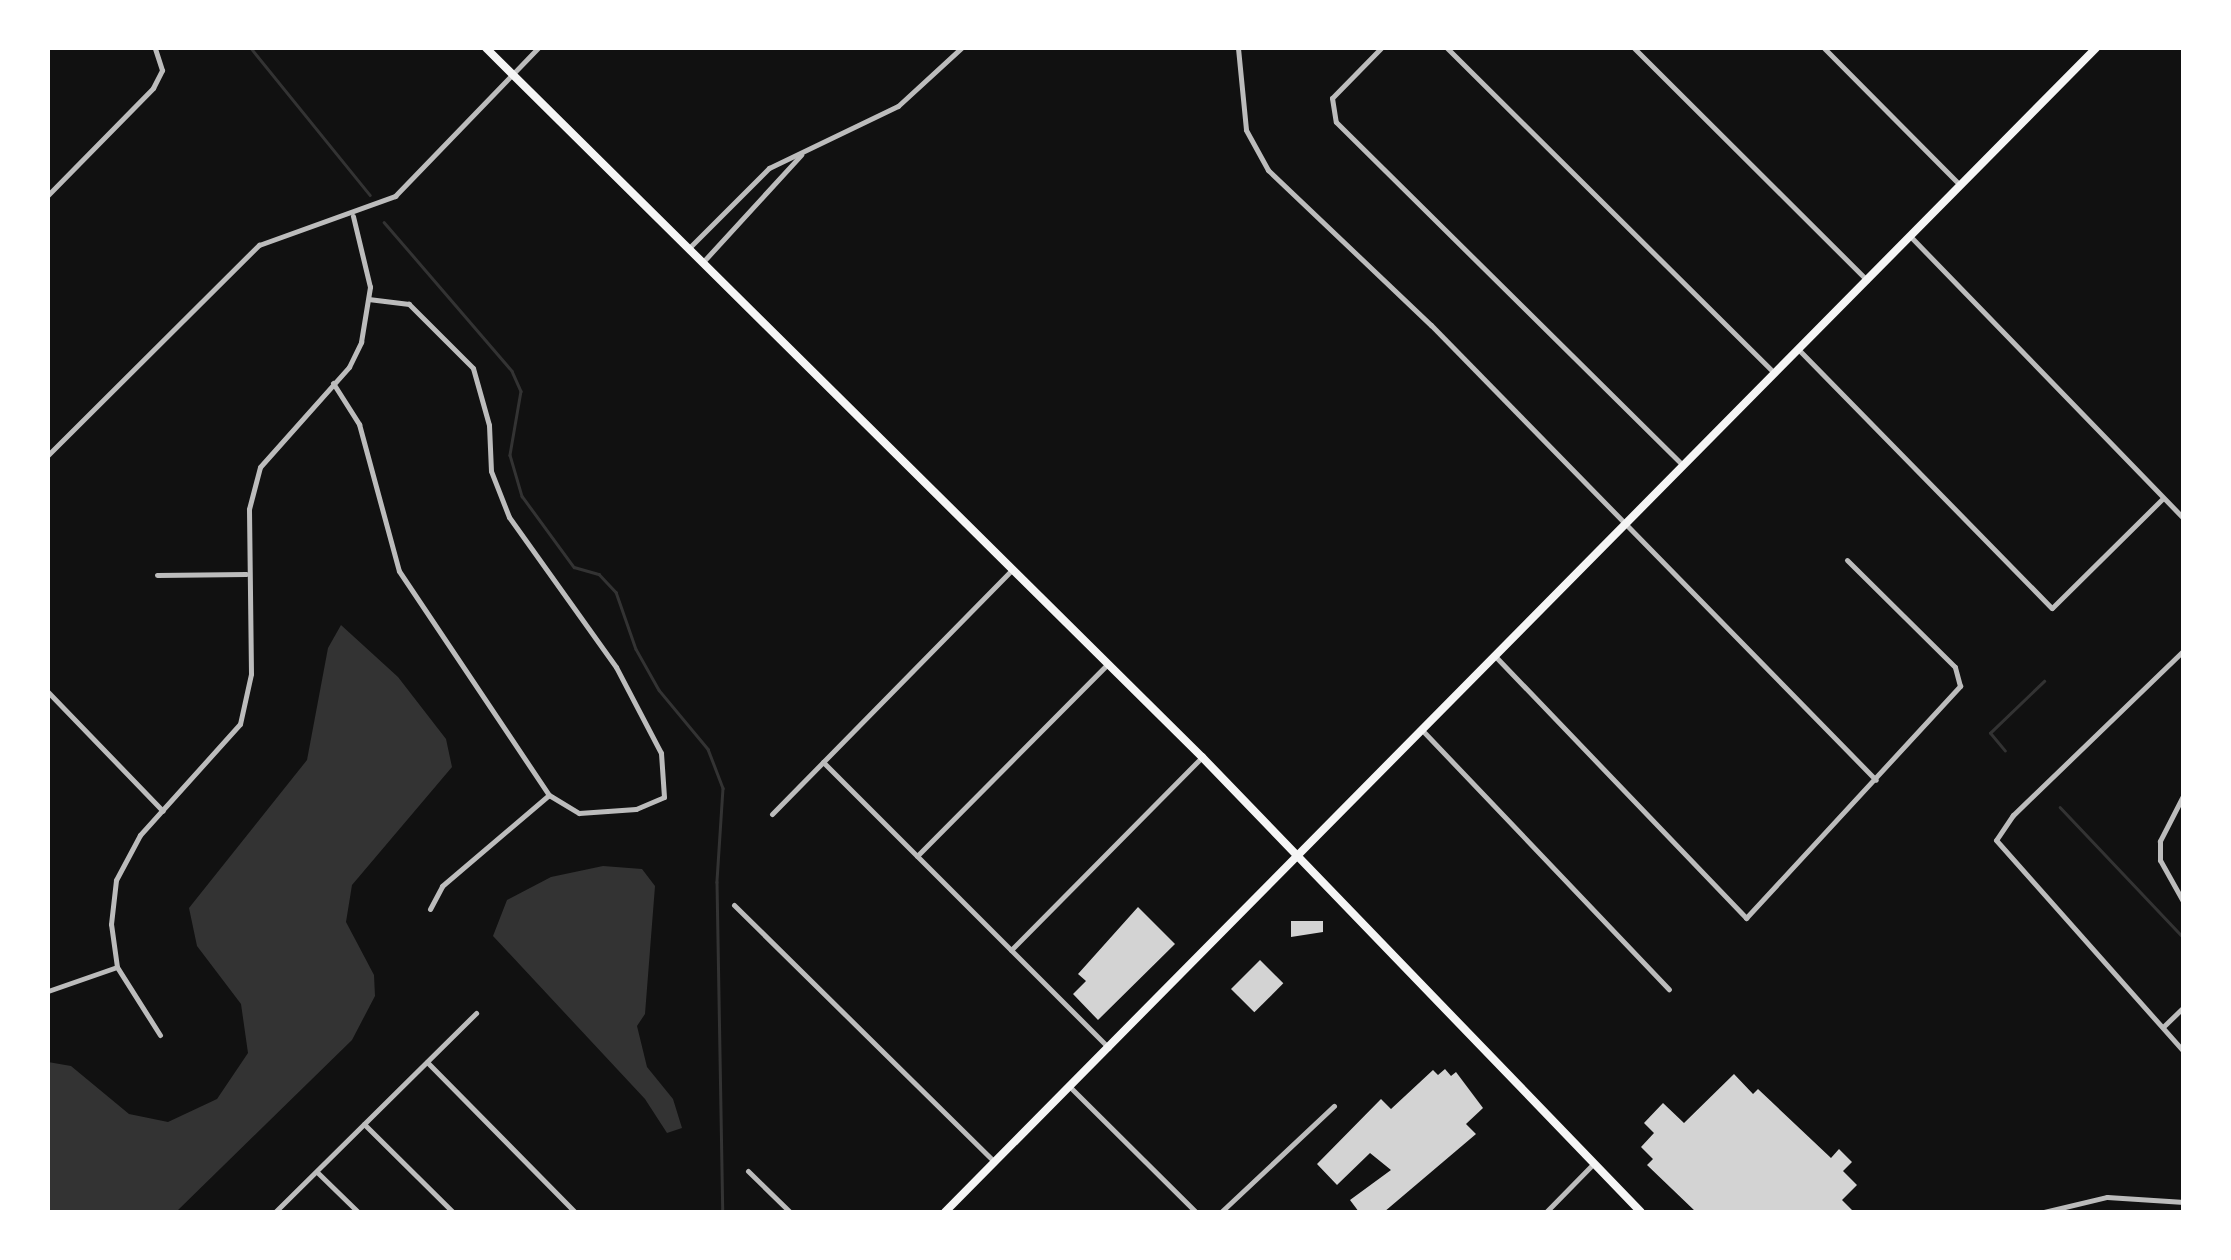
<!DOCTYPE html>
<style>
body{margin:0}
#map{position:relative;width:2231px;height:1260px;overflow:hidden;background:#111;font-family:"Public Sans",sans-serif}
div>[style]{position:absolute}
.water>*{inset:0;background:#333}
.stream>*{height:2.5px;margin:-1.25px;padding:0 1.25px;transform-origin:1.25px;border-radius:1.25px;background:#333}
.building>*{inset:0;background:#d3d3d3;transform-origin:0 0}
.minor>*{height:5px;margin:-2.5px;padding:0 2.5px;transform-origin:2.5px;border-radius:2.5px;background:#bcbcbc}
.secondary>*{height:8px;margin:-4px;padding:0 4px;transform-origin:4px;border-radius:4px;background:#f5f5f5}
.primary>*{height:8px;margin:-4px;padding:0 4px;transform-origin:4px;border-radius:4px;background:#f5f5f5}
span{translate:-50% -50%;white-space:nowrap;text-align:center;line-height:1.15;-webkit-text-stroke:8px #fff;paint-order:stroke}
.frame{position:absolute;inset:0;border:50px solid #fff;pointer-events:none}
</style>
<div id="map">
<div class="water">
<div style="clip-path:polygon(341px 625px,398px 677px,446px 739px,452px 767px,352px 885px,346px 922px,374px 975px,375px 996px,352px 1040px,176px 1212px,48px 1212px,48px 1062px,71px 1066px,129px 1114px,168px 1122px,217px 1099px,248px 1053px,241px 1004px,197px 946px,189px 908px,307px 760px,328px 648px)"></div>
<div style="clip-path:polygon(603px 866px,642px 869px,655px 886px,645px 1014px,637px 1026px,647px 1067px,673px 1099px,682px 1128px,667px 1133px,645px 1099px,493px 936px,507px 900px,551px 877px)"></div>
</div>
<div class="stream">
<div style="left:251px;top:48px;width:189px;rotate:51deg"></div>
<div style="left:384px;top:222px;width:196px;rotate:49.3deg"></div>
<div style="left:512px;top:371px;width:22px;rotate:66deg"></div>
<div style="left:521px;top:391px;width:65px;rotate:99.8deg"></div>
<div style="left:510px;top:455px;width:43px;rotate:73.7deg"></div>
<div style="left:522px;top:496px;width:88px;rotate:53.8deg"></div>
<div style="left:574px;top:567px;width:26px;rotate:16deg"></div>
<div style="left:599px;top:574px;width:25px;rotate:47deg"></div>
<div style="left:616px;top:592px;width:60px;rotate:70.7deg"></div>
<div style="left:636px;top:649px;width:47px;rotate:60.7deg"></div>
<div style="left:659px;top:690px;width:77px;rotate:50.3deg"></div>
<div style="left:708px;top:749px;width:42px;rotate:69deg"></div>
<div style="left:723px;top:788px;width:94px;rotate:93.7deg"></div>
<div style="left:717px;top:882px;width:330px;rotate:89deg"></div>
<div style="left:2005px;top:751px;width:23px;rotate:-130deg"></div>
<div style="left:1990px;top:733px;width:75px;rotate:-43.9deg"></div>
<div style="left:2060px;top:807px;width:180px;rotate:46.6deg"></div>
</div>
<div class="building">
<div style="clip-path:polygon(1138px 907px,1175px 944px,1098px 1020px,1073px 994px,1086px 981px,1078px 974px)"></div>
<div style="clip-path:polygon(1291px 921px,1323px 921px,1323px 932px,1291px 937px)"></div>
<div style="left:1260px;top:960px;width:33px;height:41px;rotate:45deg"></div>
<div style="clip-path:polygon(1445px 1069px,1451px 1076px,1456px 1072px,1483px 1108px,1466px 1124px,1476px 1134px,1384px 1212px,1359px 1212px,1350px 1200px,1391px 1170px,1370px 1153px,1337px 1185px,1317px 1164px,1381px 1099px,1391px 1109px,1433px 1070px,1438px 1075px)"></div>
<div style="clip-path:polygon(1734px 1074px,1753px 1094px,1758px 1089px,1831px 1158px,1839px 1149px,1852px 1162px,1843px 1171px,1857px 1185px,1842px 1200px,1854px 1212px,1696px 1212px,1647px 1165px,1653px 1159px,1641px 1147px,1654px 1133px,1644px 1123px,1663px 1103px,1684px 1123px)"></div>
</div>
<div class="minor">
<div style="left:1238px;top:48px;width:82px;rotate:84.4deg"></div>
<div style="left:1246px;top:130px;width:46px;rotate:61.2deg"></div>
<div style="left:1268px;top:170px;width:225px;rotate:43.6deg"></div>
<div style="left:1431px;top:325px;width:636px;rotate:45.64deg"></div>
<div style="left:1381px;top:48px;width:70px;rotate:134.4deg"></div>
<div style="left:1332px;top:98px;width:24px;rotate:81deg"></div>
<div style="left:1336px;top:122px;width:488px;rotate:44.7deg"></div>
<div style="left:1447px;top:48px;width:461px;rotate:44.8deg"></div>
<div style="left:1634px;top:48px;width:329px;rotate:44.9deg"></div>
<div style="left:1824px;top:48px;width:193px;rotate:45.2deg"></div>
<div style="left:48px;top:195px;width:150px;rotate:-45.5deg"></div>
<div style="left:153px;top:88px;width:20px;rotate:-63deg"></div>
<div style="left:162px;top:70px;width:23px;rotate:-108deg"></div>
<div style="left:1910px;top:236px;width:394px;rotate:45.9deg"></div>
<div style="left:690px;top:247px;width:112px;rotate:-45deg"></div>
<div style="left:769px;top:168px;width:143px;rotate:-25.7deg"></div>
<div style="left:898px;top:106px;width:86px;rotate:-42.6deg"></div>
<div style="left:702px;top:263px;width:147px;rotate:-47.5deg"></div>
<div style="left:1799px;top:350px;width:361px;rotate:45.6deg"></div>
<div style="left:2052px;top:608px;width:156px;rotate:-44.7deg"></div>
<div style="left:333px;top:383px;width:49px;rotate:57.6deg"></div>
<div style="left:359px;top:424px;width:152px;rotate:74.8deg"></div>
<div style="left:399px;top:571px;width:270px;rotate:56.2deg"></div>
<div style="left:549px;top:795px;width:35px;rotate:31deg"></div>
<div style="left:579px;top:813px;width:57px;rotate:-4deg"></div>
<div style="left:636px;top:809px;width:30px;rotate:-23deg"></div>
<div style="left:664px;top:797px;width:44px;rotate:-93.9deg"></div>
<div style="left:661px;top:753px;width:97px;rotate:-117.6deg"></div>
<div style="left:616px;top:667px;width:184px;rotate:-125.5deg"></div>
<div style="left:509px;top:517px;width:49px;rotate:-111.4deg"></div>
<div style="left:491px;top:471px;width:46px;rotate:-92.5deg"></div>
<div style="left:489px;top:425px;width:59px;rotate:-105.7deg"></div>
<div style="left:473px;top:368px;width:91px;rotate:-135deg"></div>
<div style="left:409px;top:304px;width:39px;rotate:-173deg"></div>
<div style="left:48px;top:455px;width:298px;rotate:-44.9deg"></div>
<div style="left:259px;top:245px;width:145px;rotate:-19.8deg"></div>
<div style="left:395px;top:196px;width:206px;rotate:-46deg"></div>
<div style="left:157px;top:575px;width:89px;rotate:-0.6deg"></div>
<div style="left:2184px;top:650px;width:238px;rotate:136deg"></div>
<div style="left:2013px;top:815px;width:30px;rotate:124deg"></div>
<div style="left:1996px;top:840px;width:283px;rotate:48.4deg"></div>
<div style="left:1495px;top:656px;width:363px;rotate:46.2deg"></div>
<div style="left:1746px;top:918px;width:316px;rotate:-47.3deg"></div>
<div style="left:1960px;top:686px;width:20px;rotate:-105deg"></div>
<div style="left:1955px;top:667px;width:152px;rotate:-135.3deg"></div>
<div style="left:48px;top:692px;width:165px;rotate:46deg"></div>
<div style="left:1422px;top:730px;width:358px;rotate:46.4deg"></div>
<div style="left:823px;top:762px;width:404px;rotate:45deg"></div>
<div style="left:2184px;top:794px;width:53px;rotate:117.1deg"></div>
<div style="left:2160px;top:841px;width:19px;rotate:90deg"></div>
<div style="left:2160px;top:860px;width:49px;rotate:60.8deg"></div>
<div style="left:772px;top:814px;width:342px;rotate:-45.5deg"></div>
<div style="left:917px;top:856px;width:269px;rotate:-45.2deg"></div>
<div style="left:734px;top:905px;width:366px;rotate:44.6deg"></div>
<div style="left:430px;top:909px;width:26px;rotate:-62deg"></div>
<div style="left:442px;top:886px;width:140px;rotate:-40.4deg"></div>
<div style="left:1011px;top:950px;width:272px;rotate:-45.3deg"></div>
<div style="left:48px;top:991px;width:73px;rotate:-19.2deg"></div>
<div style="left:2164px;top:1026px;width:28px;rotate:-44deg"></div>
<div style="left:160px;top:1035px;width:80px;rotate:-122.3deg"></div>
<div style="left:117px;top:967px;width:43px;rotate:-97.9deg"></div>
<div style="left:111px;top:924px;width:44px;rotate:-83.5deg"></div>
<div style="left:116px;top:880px;width:51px;rotate:-61.9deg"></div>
<div style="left:140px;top:835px;width:149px;rotate:-48deg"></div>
<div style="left:240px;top:724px;width:51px;rotate:-77.6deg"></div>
<div style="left:251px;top:674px;width:165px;rotate:-90.7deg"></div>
<div style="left:249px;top:509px;width:43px;rotate:-75.3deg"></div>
<div style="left:260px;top:467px;width:134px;rotate:-48.3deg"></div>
<div style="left:349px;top:367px;width:28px;rotate:-64deg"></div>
<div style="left:361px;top:342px;width:56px;rotate:-80.7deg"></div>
<div style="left:370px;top:287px;width:73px;rotate:-103.5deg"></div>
<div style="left:427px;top:1062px;width:211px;rotate:45.4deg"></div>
<div style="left:1070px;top:1087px;width:177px;rotate:44.8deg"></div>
<div style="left:364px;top:1124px;width:125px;rotate:44.7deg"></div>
<div style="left:748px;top:1171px;width:59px;rotate:44.3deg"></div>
<div style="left:317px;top:1172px;width:57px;rotate:44.3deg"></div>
<div style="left:275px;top:1212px;width:283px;rotate:-44.7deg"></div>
<div style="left:1221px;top:1212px;width:155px;rotate:-43.2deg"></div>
<div style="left:1546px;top:1212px;width:69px;rotate:-45.6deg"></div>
<div style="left:2044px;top:1212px;width:65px;rotate:-13.4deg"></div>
<div style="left:2107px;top:1197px;width:77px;rotate:3.7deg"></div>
</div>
<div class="secondary">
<div style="left:486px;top:48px;width:1008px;rotate:44.72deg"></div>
<div style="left:1202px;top:757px;width:632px;rotate:46.03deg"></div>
</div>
<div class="primary">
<div style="left:945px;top:1212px;width:1637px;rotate:-45.32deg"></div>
</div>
<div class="frame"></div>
</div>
